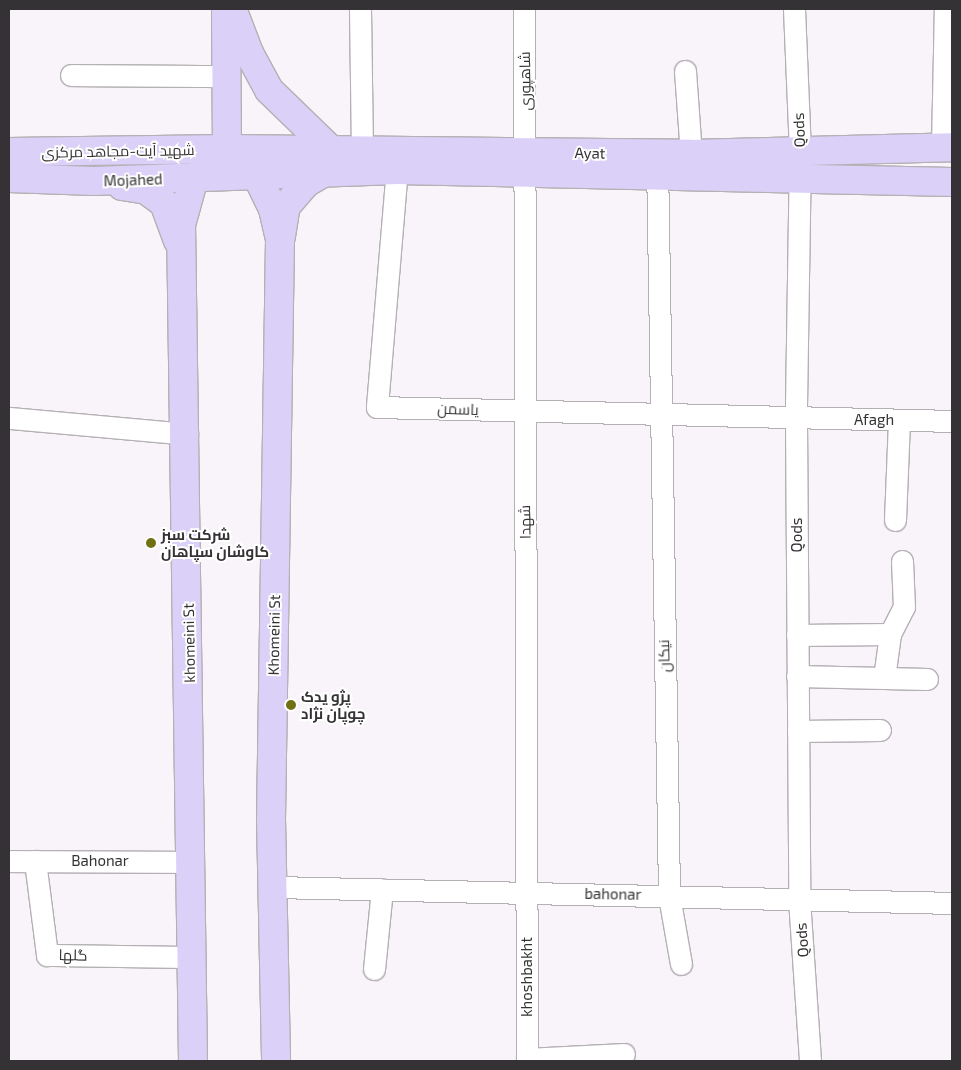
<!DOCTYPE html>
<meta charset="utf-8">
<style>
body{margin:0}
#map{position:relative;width:961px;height:1070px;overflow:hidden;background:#f9f4f9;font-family:"Exo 2",Cairo,sans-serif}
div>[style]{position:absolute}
.roads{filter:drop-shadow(1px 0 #b4b0b4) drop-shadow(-1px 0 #b4b0b4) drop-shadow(0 1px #b4b0b4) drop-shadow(0 -1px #b4b0b4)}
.minor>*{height:21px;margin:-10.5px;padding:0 10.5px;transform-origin:10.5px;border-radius:10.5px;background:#fff}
.major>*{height:28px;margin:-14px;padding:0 14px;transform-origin:14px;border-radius:14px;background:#dbd0f7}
.dots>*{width:14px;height:14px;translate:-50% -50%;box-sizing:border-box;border:2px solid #fff;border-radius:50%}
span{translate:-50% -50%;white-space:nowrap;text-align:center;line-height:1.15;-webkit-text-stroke:4px #fff;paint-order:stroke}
.street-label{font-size:15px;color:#343234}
.poi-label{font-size:15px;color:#343234;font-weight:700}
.left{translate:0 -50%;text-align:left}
.frame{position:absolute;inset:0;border:10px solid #343234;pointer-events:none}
</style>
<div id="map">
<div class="roads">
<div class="minor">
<div style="left:360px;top:9px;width:142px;rotate:89.2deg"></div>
<div style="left:524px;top:9px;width:1052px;rotate:89.84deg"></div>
<div style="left:794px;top:9px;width:142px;rotate:87.6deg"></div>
<div style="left:800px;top:151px;width:269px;rotate:90.9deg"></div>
<div style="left:796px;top:420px;width:479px;rotate:89.6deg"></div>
<div style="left:799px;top:899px;width:162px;rotate:86.1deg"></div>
<div style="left:685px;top:71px;width:83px;rotate:85.9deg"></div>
<div style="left:71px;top:75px;width:157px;rotate:0.4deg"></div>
<div style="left:942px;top:147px;width:138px;rotate:-88.8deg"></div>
<div style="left:398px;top:156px;width:252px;rotate:94.8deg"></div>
<div style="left:377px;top:407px;width:575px;rotate:1.39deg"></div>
<div style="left:657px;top:161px;width:735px;rotate:89.06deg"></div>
<div style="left:669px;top:896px;width:69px;rotate:80deg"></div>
<div style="left:9px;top:418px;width:179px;rotate:5.1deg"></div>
<div style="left:895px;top:520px;width:99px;rotate:-87.7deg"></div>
<div style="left:797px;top:635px;width:93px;rotate:-0.6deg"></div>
<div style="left:797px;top:676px;width:130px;rotate:1.3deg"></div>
<div style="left:884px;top:678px;width:44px;rotate:-82.2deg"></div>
<div style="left:890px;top:634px;width:30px;rotate:-63deg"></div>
<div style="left:904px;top:607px;width:46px;rotate:-92.5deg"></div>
<div style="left:798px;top:731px;width:82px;rotate:-0.7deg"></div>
<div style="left:9px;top:861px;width:183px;rotate:0.3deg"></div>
<div style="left:35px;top:861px;width:95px;rotate:82.7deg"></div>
<div style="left:47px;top:955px;width:146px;rotate:0.8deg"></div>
<div style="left:275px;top:887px;width:677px;rotate:1.35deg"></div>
<div style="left:374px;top:969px;width:80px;rotate:-84.3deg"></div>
<div style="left:527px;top:1059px;width:97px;rotate:-3deg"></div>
</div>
<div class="major">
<div style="left:226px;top:9px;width:140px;rotate:89.6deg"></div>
<div style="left:227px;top:149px;width:40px;rotate:42deg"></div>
<div style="left:257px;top:176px;width:37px;rotate:64deg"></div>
<div style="left:273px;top:209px;width:32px;rotate:77deg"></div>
<div style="left:280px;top:240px;width:579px;rotate:90.89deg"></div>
<div style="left:271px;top:819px;width:242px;rotate:88.8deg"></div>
<div style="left:233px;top:11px;width:45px;rotate:69.1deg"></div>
<div style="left:249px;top:53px;width:42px;rotate:61.6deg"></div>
<div style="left:269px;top:90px;width:86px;rotate:44.1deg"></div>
<div style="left:9px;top:152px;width:218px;rotate:-0.8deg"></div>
<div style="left:227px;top:149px;width:464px;rotate:0.6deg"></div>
<div style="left:691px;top:154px;width:261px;rotate:-1.5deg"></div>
<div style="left:9px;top:178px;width:85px;rotate:2deg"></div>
<div style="left:94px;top:181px;width:303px;rotate:-2.1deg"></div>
<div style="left:397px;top:170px;width:555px;rotate:1.24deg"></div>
<div style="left:122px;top:186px;width:24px;rotate:9deg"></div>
<div style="left:146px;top:190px;width:22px;rotate:36deg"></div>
<div style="left:164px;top:203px;width:40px;rotate:69.8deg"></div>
<div style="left:281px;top:236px;width:30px;rotate:-81deg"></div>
<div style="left:286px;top:206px;width:30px;rotate:-49deg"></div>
<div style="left:306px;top:183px;width:24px;rotate:-30deg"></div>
<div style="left:193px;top:1061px;width:836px;rotate:-90.82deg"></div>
<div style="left:181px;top:225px;width:49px;rotate:-74.5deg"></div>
<div style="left:194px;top:178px;width:17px;rotate:-40deg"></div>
</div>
</div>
<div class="dots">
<div style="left:151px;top:543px;background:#717013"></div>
<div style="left:291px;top:705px;background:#717013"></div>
</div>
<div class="street-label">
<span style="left:525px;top:81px;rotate:-91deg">شاهپوری</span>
<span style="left:799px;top:130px;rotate:-92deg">Qods</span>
<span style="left:118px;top:151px;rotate:-1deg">شهید آیت-مجاهد مرکزی</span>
<span style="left:590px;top:153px;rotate:1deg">Ayat</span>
<span style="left:133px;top:180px;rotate:-2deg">Mojahed</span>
<span style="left:458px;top:409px;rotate:2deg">یاسمن</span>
<span style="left:874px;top:420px">Afagh</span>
<span style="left:525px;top:522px;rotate:-91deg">شهدا</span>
<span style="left:797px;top:535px;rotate:-90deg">Qods</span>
<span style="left:274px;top:635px;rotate:-89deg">Khomeini St</span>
<span style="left:189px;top:643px;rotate:-91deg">khomeini St</span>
<span style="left:664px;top:656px;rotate:-91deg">نیکان</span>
<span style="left:100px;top:861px">Bahonar</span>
<span style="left:613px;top:894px;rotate:1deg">bahonar</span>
<span style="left:802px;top:940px;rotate:-94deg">Qods</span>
<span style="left:73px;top:955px;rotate:1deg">گلها</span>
<span style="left:527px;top:977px;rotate:-90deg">khoshbakht</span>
</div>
<div class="poi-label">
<span class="left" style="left:161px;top:543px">شرکت سبز<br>کاوشان سپاهان</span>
<span class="left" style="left:301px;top:705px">پژو یدک<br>چوپان نژاد</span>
</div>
<div class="frame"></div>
</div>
